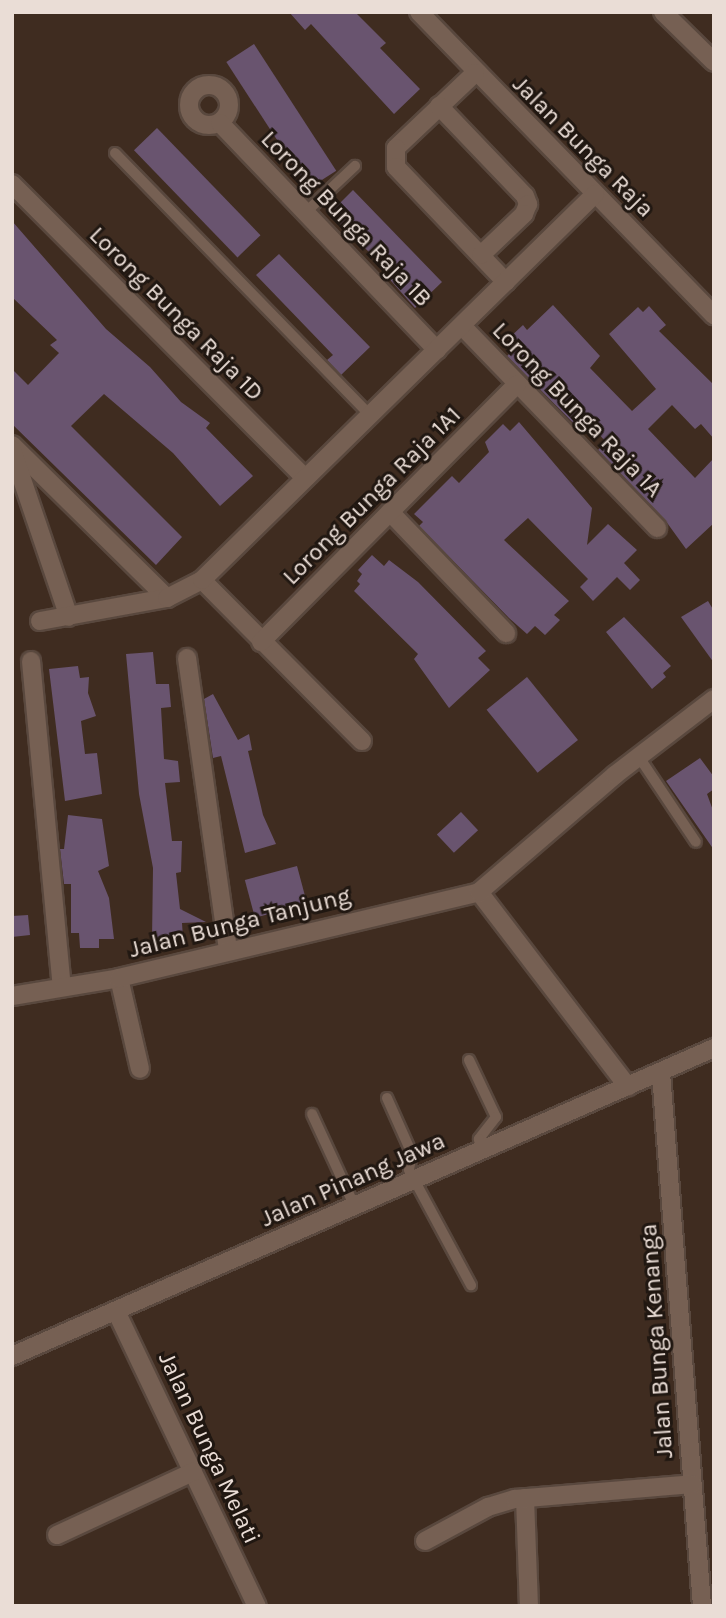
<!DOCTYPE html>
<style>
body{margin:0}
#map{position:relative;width:726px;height:1618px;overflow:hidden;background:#3f2c20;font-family:Karla,sans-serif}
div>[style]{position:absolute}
.building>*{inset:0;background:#69546f;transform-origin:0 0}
.roads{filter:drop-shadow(2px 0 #59483e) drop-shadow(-2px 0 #59483e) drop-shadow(0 2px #59483e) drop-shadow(0 -2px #59483e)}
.service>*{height:10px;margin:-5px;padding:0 5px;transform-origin:5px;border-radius:5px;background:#766053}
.minor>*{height:18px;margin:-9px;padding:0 9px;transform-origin:9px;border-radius:9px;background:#766053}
.minor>.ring{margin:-9px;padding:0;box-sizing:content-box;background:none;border:18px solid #766053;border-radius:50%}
span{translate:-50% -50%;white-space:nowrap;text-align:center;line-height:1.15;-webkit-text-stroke:6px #201711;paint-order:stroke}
.street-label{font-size:24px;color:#eaddd6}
.frame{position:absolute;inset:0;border:14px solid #eaddd6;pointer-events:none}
</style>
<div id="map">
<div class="building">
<div style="clip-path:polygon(289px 12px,355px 12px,386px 43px,380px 48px,420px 89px,394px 114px,311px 24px,305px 30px)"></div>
<div style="left:254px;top:44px;width:151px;height:33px;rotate:57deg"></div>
<div style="left:157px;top:128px;width:149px;height:32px;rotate:46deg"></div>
<div style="clip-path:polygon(353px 190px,442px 282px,415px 308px,385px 274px,388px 270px,329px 214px)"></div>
<div style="clip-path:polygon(12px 221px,106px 329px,150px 367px,181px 402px,210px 423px,206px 428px,253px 476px,220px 506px,173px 453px,104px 394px,71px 426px,182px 537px,156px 565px,12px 424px,12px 369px,28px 385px,59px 353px,50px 345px,57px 340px,12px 297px)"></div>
<div style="clip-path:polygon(279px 254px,370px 347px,341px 375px,327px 360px,333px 355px,256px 275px)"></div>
<div style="clip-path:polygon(553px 305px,600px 356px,590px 368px,632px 411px,656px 389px,609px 334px,638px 307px,643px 312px,649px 306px,666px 325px,659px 331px,714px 385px,714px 439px,701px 424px,695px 429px,672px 405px,648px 429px,695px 478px,714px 458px,714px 523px,686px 549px,665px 520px,598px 450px,606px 442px,586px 420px,578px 428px,507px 356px,515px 348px,508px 339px,523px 325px,527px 330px)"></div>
<div style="clip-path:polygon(519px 422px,592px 508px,587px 545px,608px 524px,637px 550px,624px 563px,640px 580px,630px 590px,617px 577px,593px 601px,580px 587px,588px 579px,528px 518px,504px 540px,569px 601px,554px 615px,560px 620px,545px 635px,535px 626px,527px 634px,509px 618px,419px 526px,423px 522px,414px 514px,452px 476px,459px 483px,489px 452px,485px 442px,503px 424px,510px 431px)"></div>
<div style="clip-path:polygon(372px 555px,384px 566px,389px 560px,418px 582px,486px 651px,478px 658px,490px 670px,449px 708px,414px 659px,418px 654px,354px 591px,360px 584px,357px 581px,362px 574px,358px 570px)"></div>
<div style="clip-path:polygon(708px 601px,714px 611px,714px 663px,681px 617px)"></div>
<div style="clip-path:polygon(624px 617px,671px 666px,663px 673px,666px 677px,652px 689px,606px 632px)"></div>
<div style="clip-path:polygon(153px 652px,156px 684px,169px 684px,171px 707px,161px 708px,164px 759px,178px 761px,180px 782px,165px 783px,172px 841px,182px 841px,181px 872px,176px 873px,180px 909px,206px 922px,182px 923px,183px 938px,152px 939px,153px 868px,139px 794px,126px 654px)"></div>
<div style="clip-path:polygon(78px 666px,80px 678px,89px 677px,88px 693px,96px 716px,81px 721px,85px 754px,97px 753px,102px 794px,65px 801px,49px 669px)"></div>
<div style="left:527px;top:677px;width:81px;height:52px;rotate:51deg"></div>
<div style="clip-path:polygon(213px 694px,238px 740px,249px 734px,252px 750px,248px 751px,263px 815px,276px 844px,245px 853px,221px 756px,213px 758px,204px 699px)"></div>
<div style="clip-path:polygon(700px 758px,714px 777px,714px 789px,707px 794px,714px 813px,714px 850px,666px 781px)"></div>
<div style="left:461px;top:812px;width:25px;height:33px;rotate:47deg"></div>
<div style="clip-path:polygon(68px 815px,102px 819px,109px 866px,98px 871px,109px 898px,114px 939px,99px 939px,99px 948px,80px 948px,79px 933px,71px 933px,71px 884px,64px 884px,60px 849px,64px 849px)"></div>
<div style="left:297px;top:866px;width:39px;height:54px;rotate:75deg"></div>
<div style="clip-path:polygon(28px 915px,30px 935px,12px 937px,12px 916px)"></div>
</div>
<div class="roads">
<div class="service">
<div style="left:115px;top:153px;width:367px;rotate:45.8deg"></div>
<div style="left:307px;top:211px;width:66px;rotate:-43.2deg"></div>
<div style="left:639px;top:757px;width:102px;rotate:56.2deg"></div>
<div style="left:469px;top:1060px;width:63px;rotate:64.7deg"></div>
<div style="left:496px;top:1117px;width:28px;rotate:128deg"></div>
<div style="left:479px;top:1139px;width:11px;rotate:80deg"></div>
<div style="left:387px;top:1098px;width:61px;rotate:65.9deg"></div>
<div style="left:412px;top:1154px;width:16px;rotate:101deg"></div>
<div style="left:409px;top:1170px;width:131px;rotate:61.7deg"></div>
<div style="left:312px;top:1114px;width:102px;rotate:65.2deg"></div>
</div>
<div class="minor">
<div style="left:419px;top:12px;width:423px;rotate:45.8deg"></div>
<div style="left:663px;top:12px;width:71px;rotate:44.4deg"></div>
<div style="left:475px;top:73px;width:109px;rotate:136.5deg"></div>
<div style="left:396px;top:148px;width:19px;rotate:90deg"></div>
<div style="left:396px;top:167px;width:159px;rotate:46.3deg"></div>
<div class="ring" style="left:189px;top:85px;width:22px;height:22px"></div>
<div style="left:439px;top:106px;width:124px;rotate:46.3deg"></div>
<div style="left:525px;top:196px;width:9px;rotate:69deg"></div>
<div style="left:528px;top:204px;width:11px;rotate:112deg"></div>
<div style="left:524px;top:214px;width:59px;rotate:136.4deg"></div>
<div style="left:220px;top:123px;width:314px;rotate:46.3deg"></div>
<div style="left:12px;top:184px;width:415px;rotate:45.1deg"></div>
<div style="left:462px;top:326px;width:281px;rotate:46deg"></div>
<div style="left:12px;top:445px;width:218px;rotate:44.6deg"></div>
<div style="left:12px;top:450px;width:176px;rotate:71.2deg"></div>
<div style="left:390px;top:512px;width:168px;rotate:46.2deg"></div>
<div style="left:202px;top:580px;width:227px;rotate:45.2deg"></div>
<div style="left:40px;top:621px;width:129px;rotate:-10.3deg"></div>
<div style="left:167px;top:598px;width:39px;rotate:-27deg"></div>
<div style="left:202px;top:580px;width:551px;rotate:-44.49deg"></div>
<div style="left:261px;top:642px;width:363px;rotate:-45.2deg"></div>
<div style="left:187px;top:658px;width:295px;rotate:82deg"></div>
<div style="left:31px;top:661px;width:326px;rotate:84.6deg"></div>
<div style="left:479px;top:892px;width:245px;rotate:52.6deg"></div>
<div style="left:119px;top:978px;width:93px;rotate:77deg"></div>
<div style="left:12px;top:996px;width:109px;rotate:-9.5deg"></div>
<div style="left:119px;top:978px;width:370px;rotate:-13.4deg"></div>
<div style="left:479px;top:892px;width:179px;rotate:-40.7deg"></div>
<div style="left:615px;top:775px;width:125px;rotate:-37.5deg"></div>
<div style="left:661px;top:1073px;width:535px;rotate:85.6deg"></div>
<div style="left:116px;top:1311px;width:327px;rotate:64.5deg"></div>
<div style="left:12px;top:1356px;width:767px;rotate:-23.69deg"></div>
<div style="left:525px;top:1498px;width:108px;rotate:87.9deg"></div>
<div style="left:57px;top:1535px;width:150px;rotate:-24.9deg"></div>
<div style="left:425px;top:1541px;width:72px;rotate:-28.4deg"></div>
<div style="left:488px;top:1507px;width:28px;rotate:-17deg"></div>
<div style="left:515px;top:1499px;width:178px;rotate:-4.8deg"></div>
</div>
</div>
<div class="street-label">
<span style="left:583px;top:147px;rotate:45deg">Jalan Bunga Raja</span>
<span style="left:346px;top:219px;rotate:46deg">Lorong Bunga Raja 1B</span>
<span style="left:176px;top:314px;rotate:45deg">Lorong Bunga Raja 1D</span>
<span style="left:577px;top:410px;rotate:46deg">Lorong Bunga Raja 1A</span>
<span style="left:372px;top:496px;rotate:-45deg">Lorong Bunga Raja 1A1</span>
<span style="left:240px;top:923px;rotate:-14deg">Jalan Bunga Tanjung</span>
<span style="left:353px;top:1180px;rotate:-24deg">Jalan Pinang Jawa</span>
<span style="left:657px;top:1341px;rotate:-94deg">Jalan Bunga Kenanga</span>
<span style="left:209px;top:1448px;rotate:65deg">Jalan Bunga Melati</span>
</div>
<div class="frame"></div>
</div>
